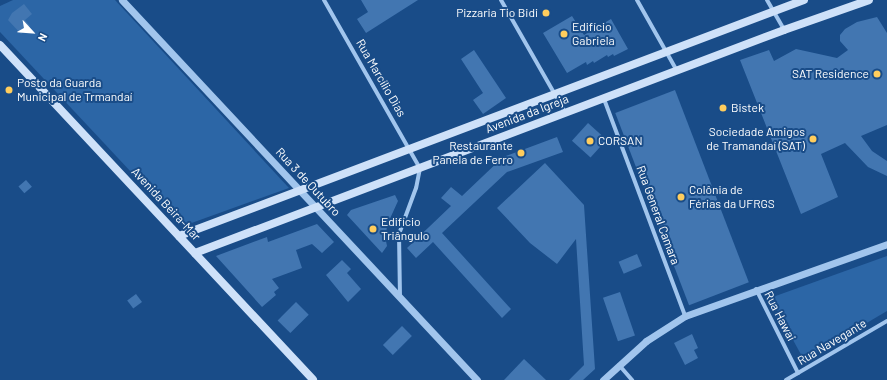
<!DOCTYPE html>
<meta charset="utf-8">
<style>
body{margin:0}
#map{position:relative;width:887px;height:380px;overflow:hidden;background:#194c88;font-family:Barlow,sans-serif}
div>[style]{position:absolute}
.green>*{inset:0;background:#2c66a6}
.building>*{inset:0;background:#4276b1;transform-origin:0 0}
.minor>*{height:4px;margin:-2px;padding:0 2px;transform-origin:2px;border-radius:2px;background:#a1c5ed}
.tertiary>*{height:7px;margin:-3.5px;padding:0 3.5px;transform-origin:3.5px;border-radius:3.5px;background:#a1c5ed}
.secondary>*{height:8px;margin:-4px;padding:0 4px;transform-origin:4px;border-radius:4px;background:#cee1f9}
.dots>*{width:11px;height:11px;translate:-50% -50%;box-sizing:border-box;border:2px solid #194c88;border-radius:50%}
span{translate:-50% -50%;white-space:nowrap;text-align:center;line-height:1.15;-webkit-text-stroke:4px #194c88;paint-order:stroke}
.poi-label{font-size:12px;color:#fff}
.right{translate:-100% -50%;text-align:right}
.left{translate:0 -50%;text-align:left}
.street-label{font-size:12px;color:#fff}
.north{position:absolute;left:12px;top:12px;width:40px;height:40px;-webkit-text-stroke:3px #194c88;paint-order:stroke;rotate:116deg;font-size:11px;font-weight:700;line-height:16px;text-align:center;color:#fff}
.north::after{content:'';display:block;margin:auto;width:14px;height:18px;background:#fff;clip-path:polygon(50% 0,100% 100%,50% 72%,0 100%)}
</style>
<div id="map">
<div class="green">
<div style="clip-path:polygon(13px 0,115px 0,289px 188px,186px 225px,176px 220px,0 32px,0 6px)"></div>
<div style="clip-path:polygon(887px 256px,887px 311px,804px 360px,770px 298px)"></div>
</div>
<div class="building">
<div style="clip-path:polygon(361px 0,418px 0,366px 33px,357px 19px,368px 12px)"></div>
<div style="clip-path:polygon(24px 4px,32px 14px,25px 20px,30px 26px,21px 34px,8px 20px,12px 13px)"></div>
<div style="clip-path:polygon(572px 16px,584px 35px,611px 19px,628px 49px,614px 56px,613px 54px,608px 57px,607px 55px,594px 63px,593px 61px,587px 65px,586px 62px,567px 73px,543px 33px)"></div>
<div style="clip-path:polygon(877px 17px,887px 33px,887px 125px,861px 136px,872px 151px,887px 161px,887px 176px,868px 167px,845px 143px,821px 154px,838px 197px,801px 214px,740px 60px,769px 50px,774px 61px,796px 49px,837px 58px,848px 50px,840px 41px,840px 35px,845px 29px,857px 22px)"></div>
<div style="clip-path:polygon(474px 50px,506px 98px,483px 114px,473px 100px,483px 93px,461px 59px)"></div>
<div style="left:675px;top:90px;width:206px;height:64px;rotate:69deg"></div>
<div style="left:588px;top:123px;width:25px;height:24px;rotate:42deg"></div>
<div style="clip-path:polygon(557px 137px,563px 152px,507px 172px,442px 233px,511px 309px,502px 318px,433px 242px,416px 258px,407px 248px,451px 206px,441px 198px,451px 187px,462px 196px,503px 157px)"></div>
<div style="clip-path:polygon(545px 163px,584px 205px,595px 369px,583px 380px,569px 380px,584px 365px,576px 239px,557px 264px,530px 243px,497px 208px)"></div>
<div style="left:26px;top:180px;width:9px;height:10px;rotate:49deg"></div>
<div style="clip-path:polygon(395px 195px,398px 201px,388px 223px,385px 236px,387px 246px,382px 253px,347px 215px,351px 210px)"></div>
<div style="clip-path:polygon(317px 224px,334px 242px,322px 253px,312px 244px,296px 250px,302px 268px,272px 279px,279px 288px,274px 292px,276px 295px,262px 307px,216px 256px,267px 237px,268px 242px)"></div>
<div style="left:637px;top:254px;width:13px;height:20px;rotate:67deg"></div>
<div style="clip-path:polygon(342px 260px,351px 269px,347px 273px,361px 289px,348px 302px,326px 275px)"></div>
<div style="left:620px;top:292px;width:46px;height:18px;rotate:71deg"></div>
<div style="left:136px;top:294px;width:10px;height:11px;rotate:53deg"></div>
<div style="left:296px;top:302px;width:18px;height:26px;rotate:45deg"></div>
<div style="left:402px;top:326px;width:14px;height:27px;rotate:45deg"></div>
<div style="clip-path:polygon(692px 334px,698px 348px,694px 350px,698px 358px,685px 365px,674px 343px)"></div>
<div style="clip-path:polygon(524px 359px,546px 380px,504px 380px)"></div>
</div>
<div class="minor">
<div style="left:324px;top:0;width:193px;rotate:60.3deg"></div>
<div style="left:420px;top:168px;width:20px;rotate:101deg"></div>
<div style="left:416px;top:188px;width:49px;rotate:110.3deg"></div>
<div style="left:399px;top:234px;width:63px;rotate:89.1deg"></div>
<div style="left:501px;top:0;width:129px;rotate:60.3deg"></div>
<div style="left:637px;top:0;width:81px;rotate:60.6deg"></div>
<div style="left:767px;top:0;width:34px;rotate:60deg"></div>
<div style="left:604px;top:99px;width:232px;rotate:69.5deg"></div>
<div style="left:756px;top:289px;width:94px;rotate:63.4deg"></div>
<div style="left:619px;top:365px;width:20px;rotate:49deg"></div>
<div style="left:786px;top:380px;width:117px;rotate:-30.3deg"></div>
</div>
<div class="tertiary">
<div style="left:122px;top:0;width:520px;rotate:46.95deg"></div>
<div style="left:603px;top:380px;width:58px;rotate:-42.2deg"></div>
<div style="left:646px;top:341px;width:46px;rotate:-32.7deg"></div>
<div style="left:685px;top:316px;width:214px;rotate:-19.6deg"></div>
</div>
<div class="secondary">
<div style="left:0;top:45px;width:458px;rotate:46.9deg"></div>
<div style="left:179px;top:236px;width:668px;rotate:-20.69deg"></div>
<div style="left:195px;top:253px;width:630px;rotate:-20.74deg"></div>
<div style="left:784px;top:30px;width:90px;rotate:-19.4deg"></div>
</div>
<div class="dots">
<div style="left:546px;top:13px;background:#ffcd5d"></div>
<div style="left:564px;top:34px;background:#ffcd5d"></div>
<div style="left:877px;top:74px;background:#ffcd5d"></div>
<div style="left:9px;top:90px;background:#ffcd5d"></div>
<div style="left:723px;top:108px;background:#ffcd5d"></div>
<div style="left:813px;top:139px;background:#ffcd5d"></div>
<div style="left:590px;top:141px;background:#ffcd5d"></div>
<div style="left:521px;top:153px;background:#ffcd5d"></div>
<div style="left:681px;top:197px;background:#ffcd5d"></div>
<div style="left:373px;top:229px;background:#ffcd5d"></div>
</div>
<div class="poi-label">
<span class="right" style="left:538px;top:13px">Pizzaria Tio Bidi</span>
<span class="left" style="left:572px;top:34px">Edifício<br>Gabriela</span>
<span class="right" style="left:869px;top:74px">SAT Residence</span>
<span class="left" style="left:17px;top:90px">Posto da Guarda<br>Municipal de Trmandaí</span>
<span class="left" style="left:731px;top:108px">Bistek</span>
<span class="right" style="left:805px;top:139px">Sociedade Amigos<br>de Tramandaí (SAT)</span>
<span class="left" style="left:598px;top:141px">CORSAN</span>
<span class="right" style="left:513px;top:153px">Restaurante<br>Panela de Ferro</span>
<span class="left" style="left:689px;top:197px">Colônia de<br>Férias da UFRGS</span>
<span class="left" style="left:381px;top:229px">Edifício<br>Triângulo</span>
</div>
<div class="street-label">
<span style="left:381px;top:78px;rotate:60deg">Rua Marcílio Dias</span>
<span style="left:527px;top:114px;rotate:-21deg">Avenida da Igreja</span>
<span style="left:308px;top:182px;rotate:47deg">Rua 3 de Outubro</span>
<span style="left:166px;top:204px;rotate:47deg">Avenida Beira-Mar</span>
<span style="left:658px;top:215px;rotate:70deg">Rua General Camara</span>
<span style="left:780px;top:316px;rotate:63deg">Rua Hawai</span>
<span style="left:832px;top:342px;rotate:-31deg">Rua Navegante</span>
</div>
<div class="north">N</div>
</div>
